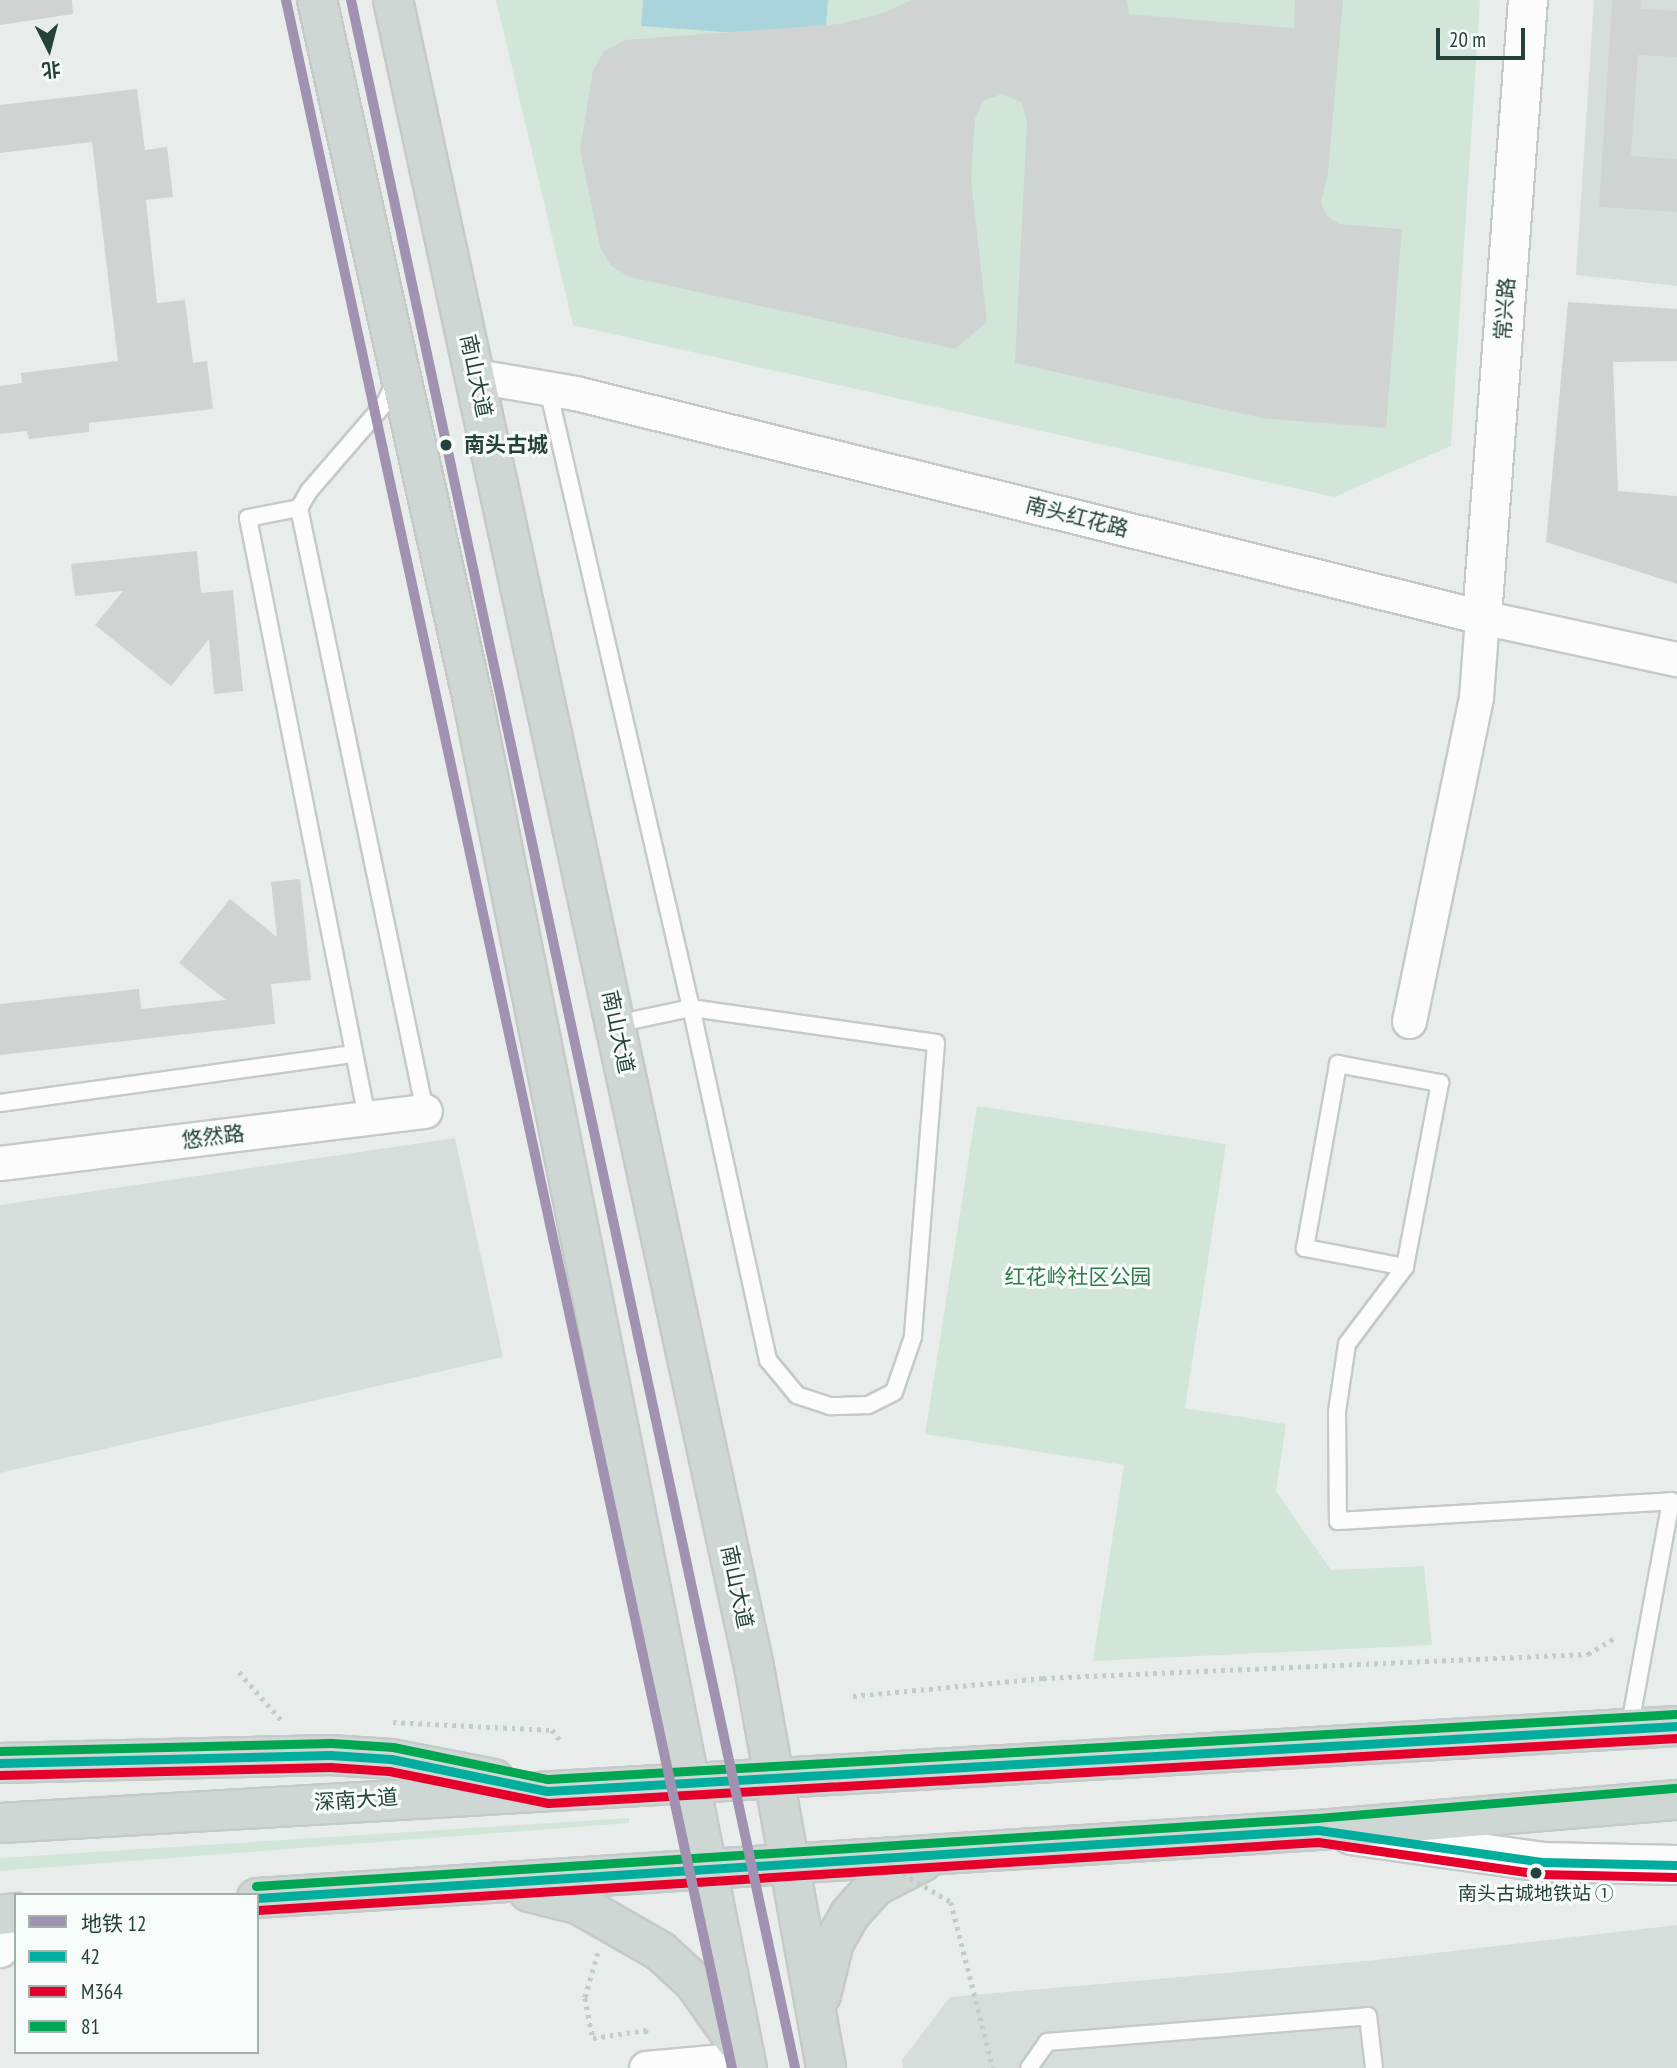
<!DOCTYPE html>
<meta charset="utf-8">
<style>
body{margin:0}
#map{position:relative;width:1677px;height:2068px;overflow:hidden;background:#e8edeb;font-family:"PT Sans Narrow","Noto Sans SC",sans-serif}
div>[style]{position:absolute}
.built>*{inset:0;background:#d6dedb}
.green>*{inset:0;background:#d1e6d8}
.water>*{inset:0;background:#a9d4db}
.building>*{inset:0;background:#cfd4d2}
.path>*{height:4.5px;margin-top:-2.25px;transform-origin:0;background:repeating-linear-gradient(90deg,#c3ccca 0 3.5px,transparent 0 8.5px)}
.roads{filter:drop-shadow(2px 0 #c5cac8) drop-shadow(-2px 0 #c5cac8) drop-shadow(0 2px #c5cac8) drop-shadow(0 -2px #c5cac8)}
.service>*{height:16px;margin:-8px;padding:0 8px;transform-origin:8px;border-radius:8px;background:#fcfcfc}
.minor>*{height:33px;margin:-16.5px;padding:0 16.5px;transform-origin:16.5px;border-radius:16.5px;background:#fcfcfc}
.tertiary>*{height:38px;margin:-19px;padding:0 19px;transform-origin:19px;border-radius:19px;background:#fcfcfc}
.secondary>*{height:38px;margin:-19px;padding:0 19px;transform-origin:19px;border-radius:19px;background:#fcfcfc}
.primary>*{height:38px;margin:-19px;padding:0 19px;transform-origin:19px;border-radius:19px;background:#cfd7d5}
.path-bridge>*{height:4.5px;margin-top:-2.25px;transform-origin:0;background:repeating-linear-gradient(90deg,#c3ccca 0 3.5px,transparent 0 8.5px)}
.bus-1>*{height:9px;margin:-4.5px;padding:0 4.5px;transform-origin:4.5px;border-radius:4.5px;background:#01ad9c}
.bus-2>*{height:9px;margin:-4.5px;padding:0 4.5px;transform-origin:4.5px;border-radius:4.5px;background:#e4002b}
.bus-3>*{height:9px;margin:-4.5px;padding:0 4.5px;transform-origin:4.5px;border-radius:4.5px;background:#00a651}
.metro-1>*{height:10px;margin:-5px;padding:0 5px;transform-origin:5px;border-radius:5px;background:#a192b2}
.dots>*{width:19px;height:19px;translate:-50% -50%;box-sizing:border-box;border:4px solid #f7fbf9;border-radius:50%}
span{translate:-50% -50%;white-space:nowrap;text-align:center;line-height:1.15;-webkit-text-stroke:6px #f7fbf9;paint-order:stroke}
.bus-label{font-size:19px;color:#24423a}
.street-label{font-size:21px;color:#24423a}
.stop-label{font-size:21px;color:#24423a;font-weight:700}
.left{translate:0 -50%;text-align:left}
.park-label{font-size:21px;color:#2d7a4b}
.legend{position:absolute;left:14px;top:1893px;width:245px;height:161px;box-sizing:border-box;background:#f7fbf9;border:2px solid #a3b1ad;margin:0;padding:9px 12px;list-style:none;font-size:21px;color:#24423a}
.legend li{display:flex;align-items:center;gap:14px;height:35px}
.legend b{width:35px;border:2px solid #a3b1ad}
.north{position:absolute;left:14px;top:14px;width:70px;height:70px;-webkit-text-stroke:5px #f7fbf9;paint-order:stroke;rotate:174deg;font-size:19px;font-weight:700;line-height:28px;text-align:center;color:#24423a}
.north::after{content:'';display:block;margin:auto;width:24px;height:32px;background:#24423a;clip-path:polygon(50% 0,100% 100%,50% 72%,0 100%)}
.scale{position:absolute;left:1436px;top:28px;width:89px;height:32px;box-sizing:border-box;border:4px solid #24423a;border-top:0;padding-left:9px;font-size:21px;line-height:24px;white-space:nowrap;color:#24423a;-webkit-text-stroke:5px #f7fbf9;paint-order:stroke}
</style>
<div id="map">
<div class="built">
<div style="clip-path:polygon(1594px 0,1677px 0,1677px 286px,1576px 275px)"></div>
<div style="clip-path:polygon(455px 1138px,503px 1357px,0 1473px,0 1205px)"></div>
<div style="clip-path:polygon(1677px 1925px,1677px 2068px,903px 2068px,902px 2060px,950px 1997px,1376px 1960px)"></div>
</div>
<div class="green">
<div style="clip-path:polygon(496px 0,1480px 0,1451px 446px,1334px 497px,573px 325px)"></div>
<div style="clip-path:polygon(977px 1106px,1226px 1144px,1185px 1408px,1286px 1424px,1276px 1491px,1331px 1570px,1424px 1566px,1432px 1645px,1093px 1661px,1124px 1465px,925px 1434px)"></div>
<div style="clip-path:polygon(629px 1818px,629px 1823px,0 1871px,0 1858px)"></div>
</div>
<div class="water">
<div style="clip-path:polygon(643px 0,828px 0,825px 39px,641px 26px)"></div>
</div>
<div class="building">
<div style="clip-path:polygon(0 0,72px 0,73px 14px,0 25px)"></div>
<div style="clip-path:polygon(912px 0,1127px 0,1129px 14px,1294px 28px,1295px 0,1343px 0,1328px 174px,1321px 203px,1327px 216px,1339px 224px,1402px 229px,1386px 428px,1262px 418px,1015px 363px,1027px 121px,1021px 102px,1002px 94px,983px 101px,975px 119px,971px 180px,987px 322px,955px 349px,630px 277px,611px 266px,600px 247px,580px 150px,593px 70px,604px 51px,625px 40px,839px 24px,883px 13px)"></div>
<div style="clip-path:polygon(1612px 0,1641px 0,1640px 9px,1677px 11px,1677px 57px,1638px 55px,1631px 156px,1677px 159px,1677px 212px,1599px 207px)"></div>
<div style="clip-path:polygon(137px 89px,145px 150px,167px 147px,173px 197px,146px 200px,157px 303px,185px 300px,193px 363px,207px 361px,213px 409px,89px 423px,89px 432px,29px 439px,27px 431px,0 434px,0 386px,22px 383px,21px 373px,118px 361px,92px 142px,0 153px,0 105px)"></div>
<div style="clip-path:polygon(1568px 302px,1677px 309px,1677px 361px,1613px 362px,1618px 491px,1677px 496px,1677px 584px,1546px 542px)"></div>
<div style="clip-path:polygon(197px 551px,201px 593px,233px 590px,243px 691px,214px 694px,209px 639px,171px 686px,95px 625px,123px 591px,75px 596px,71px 564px)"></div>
<div style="clip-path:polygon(300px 879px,311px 980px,271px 984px,275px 1024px,0 1055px,0 1004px,139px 989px,141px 1009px,226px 1000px,179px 963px,230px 899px,277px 937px,271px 882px)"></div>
</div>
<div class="path">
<div style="left:239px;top:1672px;width:65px;rotate:48.7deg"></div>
<div style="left:853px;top:1696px;width:191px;rotate:-5.4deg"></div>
<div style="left:1043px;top:1678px;width:546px;rotate:-2.52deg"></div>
<div style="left:1588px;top:1654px;width:33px;rotate:-31deg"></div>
<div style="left:393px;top:1722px;width:159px;rotate:2.9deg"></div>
<div style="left:552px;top:1730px;width:16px;rotate:52deg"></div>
<div style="left:951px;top:1902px;width:171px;rotate:75.8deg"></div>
<div style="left:598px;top:1953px;width:47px;rotate:106.1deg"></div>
<div style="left:585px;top:1998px;width:41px;rotate:78.7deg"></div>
<div style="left:593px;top:2038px;width:54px;rotate:-8.6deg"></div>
<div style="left:646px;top:2030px;width:8px;rotate:83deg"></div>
</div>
<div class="roads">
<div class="service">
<div style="left:395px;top:382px;width:23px;rotate:115deg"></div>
<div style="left:385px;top:403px;width:116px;rotate:130.8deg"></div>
<div style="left:309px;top:491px;width:20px;rotate:120deg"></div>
<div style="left:299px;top:508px;width:616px;rotate:78.2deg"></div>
<div style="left:548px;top:389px;width:635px;rotate:76.99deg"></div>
<div style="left:691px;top:1008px;width:77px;rotate:168deg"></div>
<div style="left:299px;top:508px;width:52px;rotate:168.9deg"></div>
<div style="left:248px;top:518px;width:612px;rotate:78.78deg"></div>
<div style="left:691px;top:1008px;width:247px;rotate:8.1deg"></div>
<div style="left:936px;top:1043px;width:295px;rotate:94.5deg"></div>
<div style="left:913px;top:1337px;width:58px;rotate:109.1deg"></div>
<div style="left:894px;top:1392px;width:29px;rotate:153deg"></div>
<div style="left:868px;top:1405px;width:38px;rotate:178deg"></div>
<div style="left:830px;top:1406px;width:35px;rotate:-162deg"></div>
<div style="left:797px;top:1395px;width:45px;rotate:-129.6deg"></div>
<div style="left:768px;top:1360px;width:360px;rotate:-102.3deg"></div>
<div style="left:0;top:1103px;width:357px;rotate:-7.9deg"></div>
<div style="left:1405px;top:1267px;width:102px;rotate:-169.2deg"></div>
<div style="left:1305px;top:1248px;width:187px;rotate:-79.8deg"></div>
<div style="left:1338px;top:1064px;width:104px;rotate:10.6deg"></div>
<div style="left:1440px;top:1083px;width:187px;rotate:100.8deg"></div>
<div style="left:1405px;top:1267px;width:96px;rotate:127deg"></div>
<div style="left:1347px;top:1344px;width:69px;rotate:98.4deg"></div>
<div style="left:1337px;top:1412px;width:109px;rotate:89.5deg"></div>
<div style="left:1338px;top:1521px;width:334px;rotate:-3.4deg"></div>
<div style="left:1671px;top:1501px;width:232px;rotate:100.4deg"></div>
<div style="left:1029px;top:2068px;width:32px;rotate:-55deg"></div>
<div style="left:1047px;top:2042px;width:322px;rotate:-4.6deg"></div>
<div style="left:1368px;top:2016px;width:52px;rotate:83.4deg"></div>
</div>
<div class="minor">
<div style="left:476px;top:376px;width:100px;rotate:9.7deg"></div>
<div style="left:575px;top:393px;width:934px;rotate:13.87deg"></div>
<div style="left:1482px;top:617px;width:199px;rotate:12.2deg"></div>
<div style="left:1409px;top:1021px;width:331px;rotate:-78.3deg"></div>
<div style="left:1476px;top:697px;width:80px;rotate:-85.7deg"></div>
<div style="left:0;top:1163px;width:428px;rotate:-7deg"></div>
<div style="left:0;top:1950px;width:22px;rotate:-43deg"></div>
<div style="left:646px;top:2068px;width:99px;rotate:-5.2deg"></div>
</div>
<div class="tertiary">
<div style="left:1482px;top:617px;width:619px;rotate:-85.74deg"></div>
</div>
<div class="secondary">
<div style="left:1351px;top:1835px;width:193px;rotate:8deg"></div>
<div style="left:1542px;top:1862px;width:135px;rotate:1.3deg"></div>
</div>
<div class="primary">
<div style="left:317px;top:0;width:718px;rotate:77.45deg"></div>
<div style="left:473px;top:701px;width:1394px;rotate:78.67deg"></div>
<div style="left:393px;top:0;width:1706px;rotate:77.78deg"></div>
<div style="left:754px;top:1667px;width:407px;rotate:79.8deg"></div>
<div style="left:0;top:1763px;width:330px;rotate:-1.4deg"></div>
<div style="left:330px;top:1755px;width:61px;rotate:3.8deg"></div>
<div style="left:391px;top:1759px;width:105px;rotate:11deg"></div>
<div style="left:0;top:1823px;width:1680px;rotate:-3.31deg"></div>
<div style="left:529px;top:1892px;width:50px;rotate:13.8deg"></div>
<div style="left:578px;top:1904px;width:95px;rotate:29.8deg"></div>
<div style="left:660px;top:1951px;width:46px;rotate:42.4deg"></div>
<div style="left:694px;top:1982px;width:71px;rotate:54.7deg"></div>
<div style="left:257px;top:1898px;width:1063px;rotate:-3.67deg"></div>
<div style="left:1318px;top:1830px;width:360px;rotate:-4.8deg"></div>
<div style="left:0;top:1915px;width:16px;rotate:-7deg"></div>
<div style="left:821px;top:1995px;width:55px;rotate:-76.2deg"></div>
<div style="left:834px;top:1942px;width:32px;rotate:-60deg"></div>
<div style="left:850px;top:1914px;width:38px;rotate:-48deg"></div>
<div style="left:875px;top:1886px;width:53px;rotate:-27.1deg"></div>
</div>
</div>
<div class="path-bridge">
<div style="left:888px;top:1865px;width:73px;rotate:30.4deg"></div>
</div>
<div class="bus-1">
<div style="left:0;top:1763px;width:330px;rotate:-1.4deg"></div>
<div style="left:330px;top:1755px;width:61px;rotate:3.8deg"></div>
<div style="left:391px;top:1759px;width:159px;rotate:11.6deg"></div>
<div style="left:547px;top:1791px;width:1132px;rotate:-3.29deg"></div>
<div style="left:257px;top:1898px;width:1063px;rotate:-3.67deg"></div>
<div style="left:1318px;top:1830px;width:226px;rotate:8.1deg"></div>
<div style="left:1542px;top:1862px;width:135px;rotate:1.3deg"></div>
</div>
<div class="bus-2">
<div style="left:0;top:1775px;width:330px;rotate:-1.4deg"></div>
<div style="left:330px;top:1767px;width:59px;rotate:3.9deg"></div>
<div style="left:389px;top:1771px;width:162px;rotate:11.4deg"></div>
<div style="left:548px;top:1803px;width:1131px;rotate:-3.3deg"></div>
<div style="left:258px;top:1910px;width:1062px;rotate:-3.67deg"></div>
<div style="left:1318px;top:1842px;width:224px;rotate:8.2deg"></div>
<div style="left:1540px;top:1874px;width:137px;rotate:1.3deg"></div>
</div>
<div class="bus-3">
<div style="left:0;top:1751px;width:331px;rotate:-1.4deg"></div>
<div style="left:331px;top:1743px;width:62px;rotate:3.7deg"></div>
<div style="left:393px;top:1747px;width:158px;rotate:11.7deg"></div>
<div style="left:548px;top:1779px;width:1130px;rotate:-3.3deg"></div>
<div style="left:256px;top:1886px;width:1063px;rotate:-3.67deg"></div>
<div style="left:1317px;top:1818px;width:360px;rotate:-4.8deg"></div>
</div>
<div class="metro-1">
<div style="left:286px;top:0;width:2116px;rotate:77.83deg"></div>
<div style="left:351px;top:0;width:2115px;rotate:77.88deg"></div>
</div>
<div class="dots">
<div style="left:446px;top:445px;background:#24423a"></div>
<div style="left:1536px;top:1873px;background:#24423a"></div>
</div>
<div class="bus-label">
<span style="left:1536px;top:1894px">南头古城地铁站 ①</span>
</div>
<div class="street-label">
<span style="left:1505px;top:309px;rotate:-86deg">常兴路</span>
<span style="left:476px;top:376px;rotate:78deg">南山大道</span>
<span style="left:1077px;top:517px;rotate:14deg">南头红花路</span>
<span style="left:618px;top:1032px;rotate:78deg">南山大道</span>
<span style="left:213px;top:1137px;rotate:-7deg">悠然路</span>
<span style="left:737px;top:1587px;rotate:78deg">南山大道</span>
<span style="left:356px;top:1800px;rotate:-4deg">深南大道</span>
</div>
<div class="stop-label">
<span class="left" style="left:464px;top:445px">南头古城</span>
</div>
<div class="park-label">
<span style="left:1078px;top:1277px">红花岭社区公园</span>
</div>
<ul class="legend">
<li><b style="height:9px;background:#a192b2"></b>地铁 12</li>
<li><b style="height:9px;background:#01ad9c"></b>42</li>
<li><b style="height:9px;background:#e4002b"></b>M364</li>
<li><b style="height:9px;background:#00a651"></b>81</li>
</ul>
<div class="north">北</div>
<div class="scale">20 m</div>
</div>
